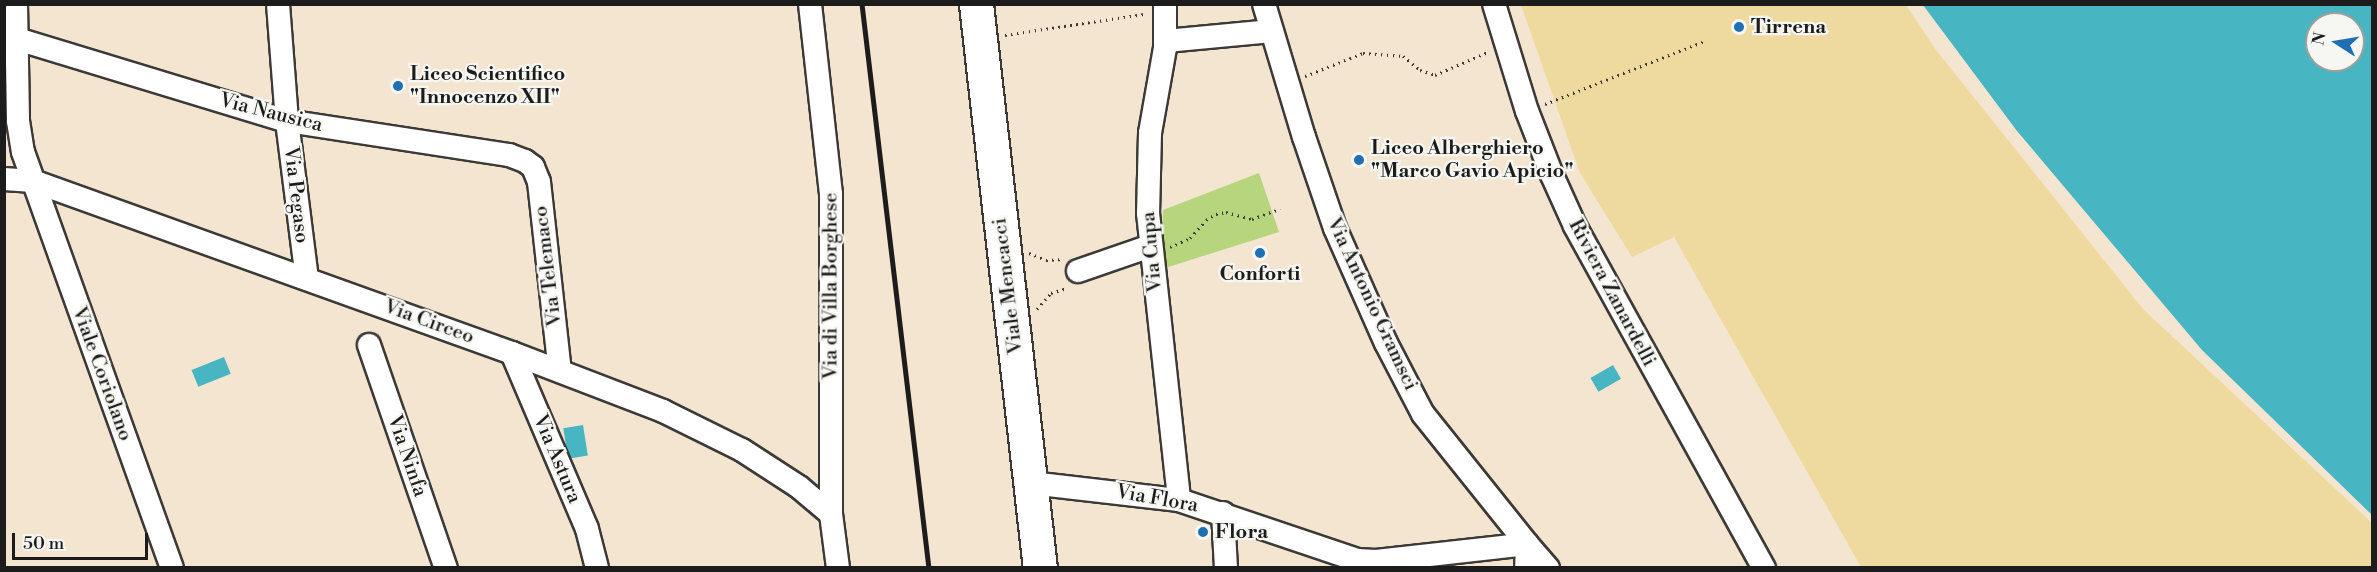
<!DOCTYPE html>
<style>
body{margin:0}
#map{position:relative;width:2377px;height:572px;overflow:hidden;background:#f4e5d0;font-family:"Libre Bodoni",serif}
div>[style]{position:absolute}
.green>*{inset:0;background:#b7d57c}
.sand>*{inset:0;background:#eeda9e}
.water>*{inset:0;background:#47b5c2;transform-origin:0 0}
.path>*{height:3px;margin-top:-1.5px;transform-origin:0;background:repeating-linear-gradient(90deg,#3c3a37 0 1.5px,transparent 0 6px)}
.roads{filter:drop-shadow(2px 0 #3c3a37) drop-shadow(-2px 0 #3c3a37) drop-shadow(0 2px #3c3a37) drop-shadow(0 -2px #3c3a37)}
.street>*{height:22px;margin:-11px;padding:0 11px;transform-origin:11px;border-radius:11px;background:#fff}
.primary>*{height:33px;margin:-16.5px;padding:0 16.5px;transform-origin:16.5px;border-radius:16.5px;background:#fff}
.rail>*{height:4.5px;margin:-2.25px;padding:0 2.25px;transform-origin:2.25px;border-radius:2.25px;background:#1c1c1c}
.dots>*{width:16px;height:16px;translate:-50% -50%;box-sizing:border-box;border:3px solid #f6f6f2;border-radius:50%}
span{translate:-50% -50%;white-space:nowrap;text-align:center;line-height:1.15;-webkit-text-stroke:4.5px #f6f6f2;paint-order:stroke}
.poi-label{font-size:20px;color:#1c1c1c;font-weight:700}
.left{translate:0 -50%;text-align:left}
.street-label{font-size:20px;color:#1c1c1c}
.frame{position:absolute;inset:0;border:6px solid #1c1c1c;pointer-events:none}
.north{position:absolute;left:2305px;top:12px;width:60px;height:60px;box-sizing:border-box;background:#f6f6f2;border:2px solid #9f9f9c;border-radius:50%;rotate:282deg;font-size:16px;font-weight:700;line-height:24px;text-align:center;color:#1c1c1c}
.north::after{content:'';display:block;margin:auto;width:21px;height:27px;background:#1f6fb2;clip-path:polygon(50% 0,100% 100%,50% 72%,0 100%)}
.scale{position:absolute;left:12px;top:533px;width:136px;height:27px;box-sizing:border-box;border:3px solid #1c1c1c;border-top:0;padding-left:8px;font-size:18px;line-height:21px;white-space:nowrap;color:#1c1c1c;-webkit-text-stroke:4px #f6f6f2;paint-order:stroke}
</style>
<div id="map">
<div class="green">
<div style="clip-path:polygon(1259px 173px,1279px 232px,1162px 269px,1163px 210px)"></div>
</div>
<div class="sand">
<div style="clip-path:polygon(1521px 5px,1906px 5px,1936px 50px,2143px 309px,2372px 523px,2372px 567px,1861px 567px,1674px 237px,1632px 257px,1580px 173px)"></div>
</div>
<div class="water">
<div style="clip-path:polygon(evenodd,1923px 5px,2372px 5px,2372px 515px,2202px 350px,2017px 131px,1923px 5px,2317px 24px,2353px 24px,2353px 60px,2317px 60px,2317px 24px)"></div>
<div style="left:224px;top:357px;width:18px;height:35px;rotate:68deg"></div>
<div style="left:1613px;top:365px;width:16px;height:26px;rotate:60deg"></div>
<div style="left:583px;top:425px;width:31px;height:20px;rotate:81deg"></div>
</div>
<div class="path">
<div style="left:1005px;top:35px;width:141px;rotate:-8.6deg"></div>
<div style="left:1305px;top:76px;width:62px;rotate:-21.6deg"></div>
<div style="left:1363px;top:53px;width:40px;rotate:4.3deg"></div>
<div style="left:1403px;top:56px;width:22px;rotate:39deg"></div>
<div style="left:1420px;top:70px;width:16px;rotate:18deg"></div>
<div style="left:1435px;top:75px;width:58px;rotate:-23.5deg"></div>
<div style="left:1545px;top:104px;width:172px;rotate:-21.5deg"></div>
<div style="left:1170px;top:247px;width:22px;rotate:-24deg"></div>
<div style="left:1190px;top:238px;width:24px;rotate:-48deg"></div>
<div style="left:1206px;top:220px;width:12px;rotate:-31deg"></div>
<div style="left:1216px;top:214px;width:10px;rotate:-11deg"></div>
<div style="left:1226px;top:212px;width:27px;rotate:15deg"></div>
<div style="left:1252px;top:219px;width:30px;rotate:-20deg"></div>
<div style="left:1029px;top:253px;width:18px;rotate:22deg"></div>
<div style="left:1046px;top:260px;width:17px;rotate:-3deg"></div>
<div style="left:1037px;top:309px;width:21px;rotate:-49deg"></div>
<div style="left:1051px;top:293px;width:17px;rotate:-17deg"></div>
</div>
<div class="roads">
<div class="street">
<div style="left:16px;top:4px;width:117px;rotate:89deg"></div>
<div style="left:18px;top:121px;width:31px;rotate:81deg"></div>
<div style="left:23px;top:152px;width:442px;rotate:70.3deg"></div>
<div style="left:278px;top:4px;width:117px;rotate:85.6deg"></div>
<div style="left:287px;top:121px;width:159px;rotate:82.8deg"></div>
<div style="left:810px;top:4px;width:191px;rotate:83.7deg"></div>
<div style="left:831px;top:194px;width:320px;rotate:90deg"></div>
<div style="left:831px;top:514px;width:54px;rotate:82.6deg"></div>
<div style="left:1165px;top:4px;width:44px;rotate:90deg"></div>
<div style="left:1165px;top:48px;width:86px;rotate:100deg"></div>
<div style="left:1150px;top:133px;width:80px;rotate:91.4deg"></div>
<div style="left:1148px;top:213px;width:289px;rotate:83.8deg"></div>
<div style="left:1264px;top:4px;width:139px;rotate:73.3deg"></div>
<div style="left:1304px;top:137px;width:96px;rotate:71.2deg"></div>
<div style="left:1335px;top:228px;width:126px;rotate:66.1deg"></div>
<div style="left:1386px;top:343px;width:80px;rotate:62.5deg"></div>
<div style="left:1423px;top:414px;width:166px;rotate:51.3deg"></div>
<div style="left:1527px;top:544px;width:32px;rotate:49deg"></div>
<div style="left:1494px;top:4px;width:112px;rotate:72.9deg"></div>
<div style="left:1527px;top:111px;width:69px;rotate:68.7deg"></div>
<div style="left:1552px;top:175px;width:56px;rotate:65.7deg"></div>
<div style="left:1575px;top:226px;width:391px;rotate:61.1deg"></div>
<div style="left:17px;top:39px;width:282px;rotate:16.9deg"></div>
<div style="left:287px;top:121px;width:225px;rotate:8.7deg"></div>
<div style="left:509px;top:155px;width:17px;rotate:21deg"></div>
<div style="left:525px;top:161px;width:10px;rotate:37deg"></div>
<div style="left:533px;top:167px;width:16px;rotate:68deg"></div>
<div style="left:539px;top:182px;width:190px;rotate:83.7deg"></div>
<div style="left:1166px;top:41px;width:106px;rotate:-5.4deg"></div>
<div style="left:4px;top:179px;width:29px;rotate:4deg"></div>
<div style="left:33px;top:181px;width:509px;rotate:19.75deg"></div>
<div style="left:512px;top:353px;width:162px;rotate:21deg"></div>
<div style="left:663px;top:411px;width:88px;rotate:26.3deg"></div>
<div style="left:742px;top:450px;width:68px;rotate:33deg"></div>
<div style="left:799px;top:487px;width:42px;rotate:40.2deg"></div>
<div style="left:1078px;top:271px;width:76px;rotate:-19.1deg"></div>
<div style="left:369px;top:345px;width:236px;rotate:71deg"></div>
<div style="left:512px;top:353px;width:191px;rotate:66.9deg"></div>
<div style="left:587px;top:529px;width:40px;rotate:75.6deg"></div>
<div style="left:1031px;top:483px;width:149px;rotate:6.6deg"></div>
<div style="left:1179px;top:500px;width:188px;rotate:18.6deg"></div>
<div style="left:1357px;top:560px;width:19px;rotate:3deg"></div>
<div style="left:1376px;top:561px;width:152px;rotate:-6.4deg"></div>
<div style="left:1527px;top:544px;width:24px;rotate:92deg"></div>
<div style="left:1223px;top:513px;width:55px;rotate:86.9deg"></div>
</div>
<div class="primary">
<div style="left:976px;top:4px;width:568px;rotate:83.53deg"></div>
</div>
</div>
<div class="rail">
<div style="left:862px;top:4px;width:568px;rotate:83.23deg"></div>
</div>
<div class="dots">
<div style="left:1739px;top:27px;background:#1f6fb2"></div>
<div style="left:398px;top:86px;background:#1f6fb2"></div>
<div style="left:1359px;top:160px;background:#1f6fb2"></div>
<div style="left:1260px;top:253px;background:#1f6fb2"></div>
<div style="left:1203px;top:532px;background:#1f6fb2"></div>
</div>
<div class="poi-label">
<span class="left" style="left:1751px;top:27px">Tirrena</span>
<span class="left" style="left:410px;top:86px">Liceo Scientifico<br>"Innocenzo XII"</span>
<span class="left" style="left:1371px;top:160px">Liceo Alberghiero<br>"Marco Gavio Apicio"</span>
<span style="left:1260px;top:274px">Conforti</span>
<span class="left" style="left:1215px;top:532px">Flora</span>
</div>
<div class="street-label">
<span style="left:271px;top:113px;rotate:14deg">Via Nausica</span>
<span style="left:296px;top:195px;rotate:83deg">Via Pegaso</span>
<span style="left:1152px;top:252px;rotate:-95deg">Via Cupa</span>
<span style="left:548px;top:266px;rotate:-97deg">Via Telemaco</span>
<span style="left:831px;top:286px;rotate:-90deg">Via di Villa Borghese</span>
<span style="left:1008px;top:286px;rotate:-97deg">Viale Mencacci</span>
<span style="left:1612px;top:293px;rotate:62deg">Riviera Zanardelli</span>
<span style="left:1372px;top:304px;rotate:65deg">Via Antonio Gramsci</span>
<span style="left:429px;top:322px;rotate:20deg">Via Circeo</span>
<span style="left:102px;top:374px;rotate:70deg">Viale Coriolano</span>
<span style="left:407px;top:456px;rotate:71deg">Via Ninfa</span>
<span style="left:557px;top:459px;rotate:67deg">Via Astura</span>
<span style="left:1157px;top:499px;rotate:10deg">Via Flora</span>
</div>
<div class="frame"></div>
<div class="north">N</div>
<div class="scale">50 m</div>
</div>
